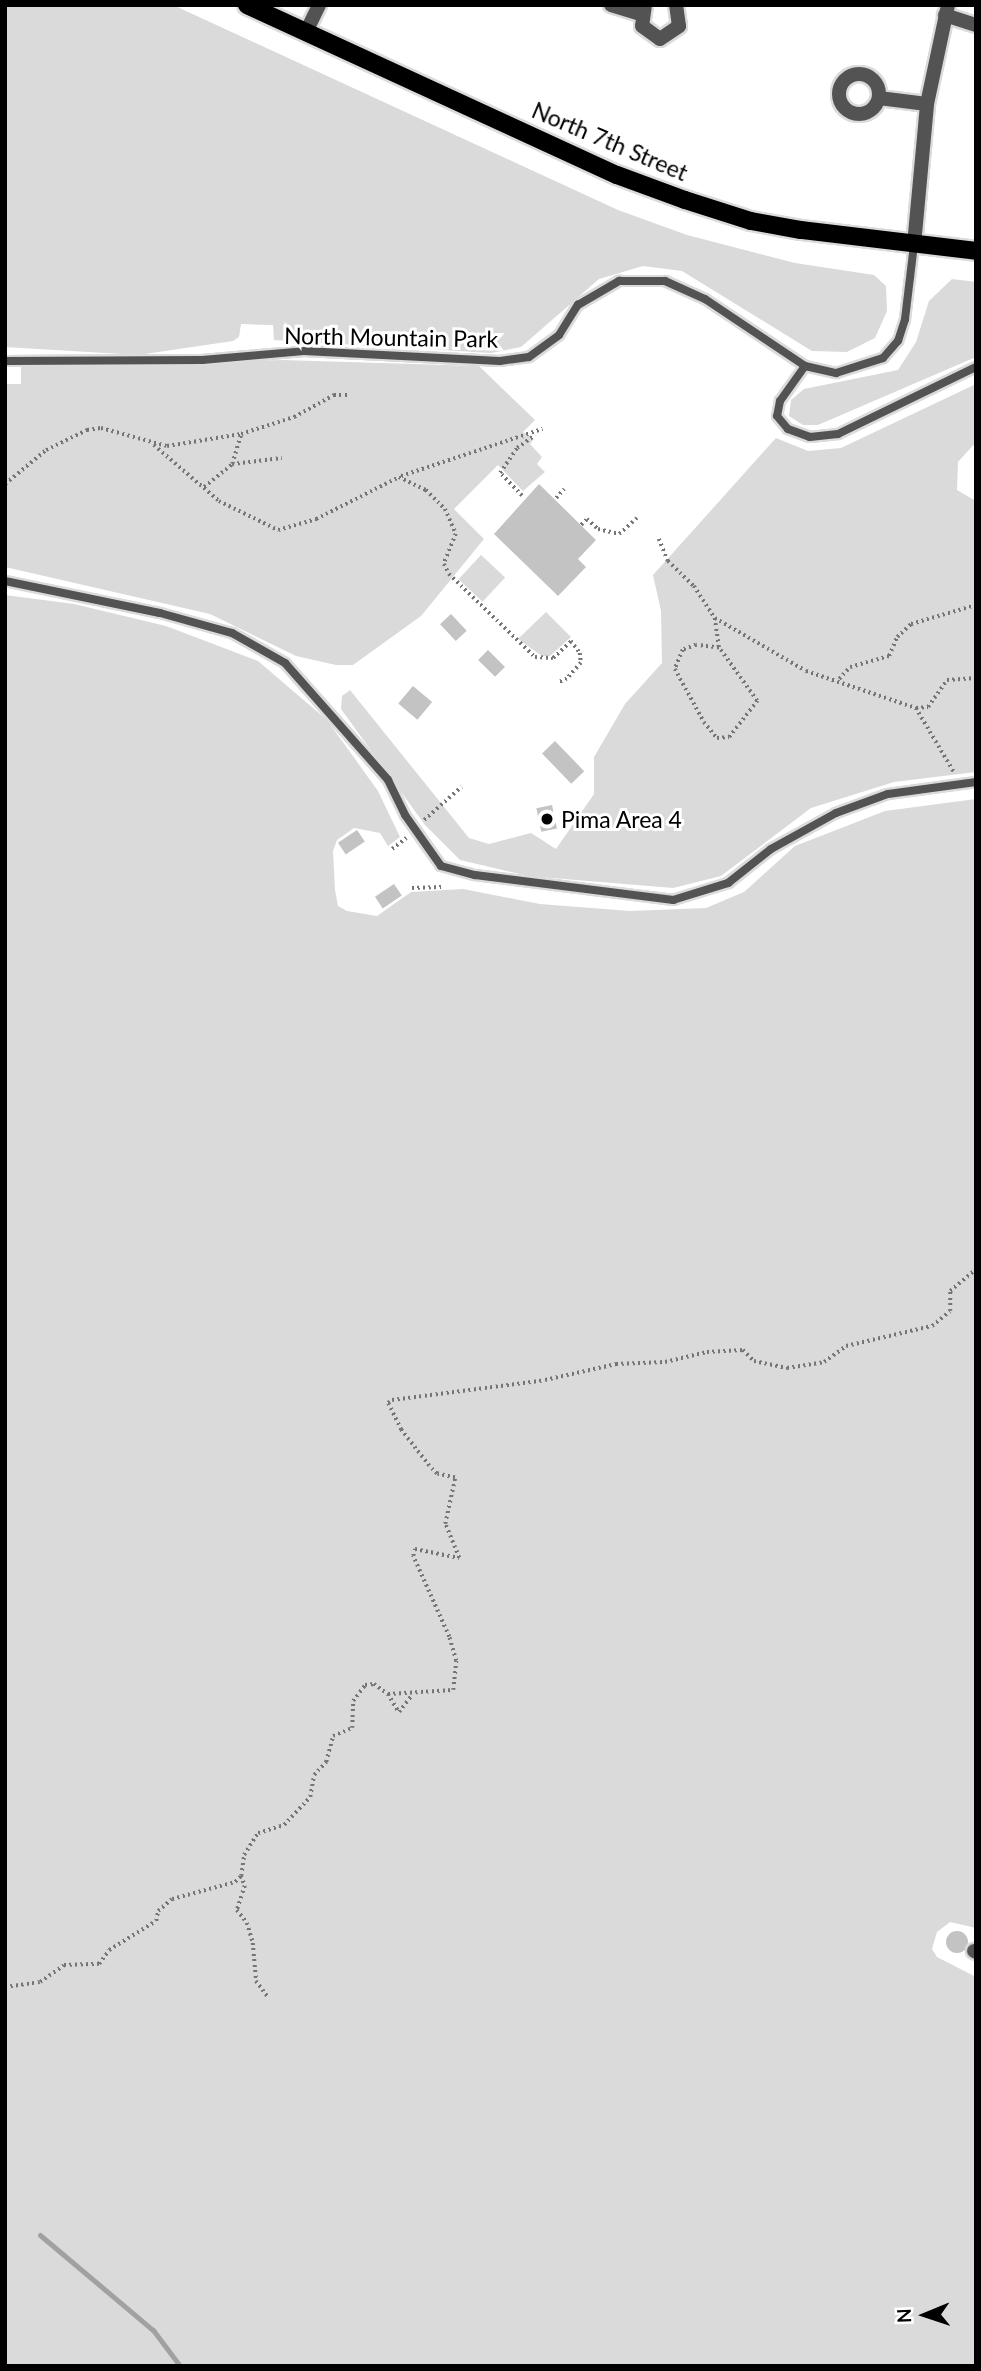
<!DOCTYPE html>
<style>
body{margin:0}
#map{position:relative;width:981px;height:2371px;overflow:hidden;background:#fff;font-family:Lato,sans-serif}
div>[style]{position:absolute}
.green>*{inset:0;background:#dadada;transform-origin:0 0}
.stream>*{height:5px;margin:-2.5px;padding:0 2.5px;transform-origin:2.5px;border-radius:2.5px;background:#a1a1a1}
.building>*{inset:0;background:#c3c3c3;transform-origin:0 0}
.round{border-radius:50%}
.path>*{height:3.5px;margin-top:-1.75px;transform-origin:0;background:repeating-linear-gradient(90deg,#757575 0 2px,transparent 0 5.5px)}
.roads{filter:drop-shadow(2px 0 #dbdbdb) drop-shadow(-2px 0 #dbdbdb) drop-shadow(0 2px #dbdbdb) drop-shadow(0 -2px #dbdbdb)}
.service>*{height:8px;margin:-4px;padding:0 4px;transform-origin:4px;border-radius:4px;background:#535353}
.minor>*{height:14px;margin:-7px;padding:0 7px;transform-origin:7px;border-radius:7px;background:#535353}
.minor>.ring{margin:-7px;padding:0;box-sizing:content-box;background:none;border:14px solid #535353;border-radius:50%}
.tertiary>*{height:14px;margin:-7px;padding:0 7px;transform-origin:7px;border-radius:7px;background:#535353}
.primary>*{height:18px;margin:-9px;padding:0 9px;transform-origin:9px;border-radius:9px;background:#000}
.dots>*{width:19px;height:19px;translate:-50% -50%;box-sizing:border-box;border:4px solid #fff;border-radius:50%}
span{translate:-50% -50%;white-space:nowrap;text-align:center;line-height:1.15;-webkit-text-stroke:6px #fff;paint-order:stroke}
.street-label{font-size:23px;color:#000}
.poi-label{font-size:23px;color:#000}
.left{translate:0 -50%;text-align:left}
.frame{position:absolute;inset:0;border:7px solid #000;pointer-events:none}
.north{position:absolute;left:890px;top:2280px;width:70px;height:70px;-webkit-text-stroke:5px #fff;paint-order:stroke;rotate:268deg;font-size:19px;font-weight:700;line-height:28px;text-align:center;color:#000}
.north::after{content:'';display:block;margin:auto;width:24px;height:32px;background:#000;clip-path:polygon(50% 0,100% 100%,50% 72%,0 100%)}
</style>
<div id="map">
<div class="green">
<div style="clip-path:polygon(5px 5px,173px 5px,618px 210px,687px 235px,795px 263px,874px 275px,886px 286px,887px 311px,875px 338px,847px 352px,812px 351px,682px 271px,643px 266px,599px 279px,521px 347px,491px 353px,274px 340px,273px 325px,241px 324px,239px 337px,233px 341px,138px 355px,5px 347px)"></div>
<div style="clip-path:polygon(952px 279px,976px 282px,976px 357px,818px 425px,803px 425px,789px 416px,791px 400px,804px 389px,898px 370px,916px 342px,929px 301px)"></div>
<div style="clip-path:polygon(282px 360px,479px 366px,535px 420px,523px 432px,534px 439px,530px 444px,542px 457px,537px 464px,545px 472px,523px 491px,498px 465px,454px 509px,484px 539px,421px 616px,353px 665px,336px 665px,296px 656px,210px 614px,5px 567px,5px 384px,21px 384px,21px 367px)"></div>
<div style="clip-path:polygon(976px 384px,976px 442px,958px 462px,957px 490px,976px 501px,976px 772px,894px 782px,811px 808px,721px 876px,673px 888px,528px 876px,460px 860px,425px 825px,341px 709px,342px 696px,350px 690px,469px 838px,489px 844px,531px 833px,556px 849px,594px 794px,594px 757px,625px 704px,662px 663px,661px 611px,653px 575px,776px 438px,808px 451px,841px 448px)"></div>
<div style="left:481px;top:555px;width:33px;height:33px;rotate:43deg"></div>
<div style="clip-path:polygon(5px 595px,74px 604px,166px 626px,258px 661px,327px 720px,378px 791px,400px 837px,388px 846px,380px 833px,354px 828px,337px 840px,333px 851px,335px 890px,338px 906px,347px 911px,377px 916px,411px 892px,463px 889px,540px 904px,630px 911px,706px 908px,744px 892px,795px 846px,885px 811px,976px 799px,976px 1928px,950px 1922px,937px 1932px,932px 1949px,937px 1957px,976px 1977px,976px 2366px,5px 2366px)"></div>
<div style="clip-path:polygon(546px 612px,571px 637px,550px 656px,542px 656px,518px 639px)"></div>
</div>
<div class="stream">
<div style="left:40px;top:2235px;width:148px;rotate:40.1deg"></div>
<div style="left:153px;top:2330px;width:45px;rotate:53.1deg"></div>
</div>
<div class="building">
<div style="clip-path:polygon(539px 484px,596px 540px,578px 559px,586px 567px,558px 596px,494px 534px)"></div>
<div style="left:451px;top:614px;width:23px;height:15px;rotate:47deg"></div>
<div style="left:488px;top:650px;width:24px;height:14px;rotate:45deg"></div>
<div style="left:413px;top:686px;width:25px;height:23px;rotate:40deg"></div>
<div style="left:555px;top:741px;width:42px;height:18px;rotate:46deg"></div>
<div style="left:552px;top:805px;width:24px;height:16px;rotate:78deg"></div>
<div style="left:357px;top:830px;width:14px;height:23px;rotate:56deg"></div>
<div style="left:394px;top:884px;width:14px;height:23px;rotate:56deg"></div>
<div class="round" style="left:946px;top:1931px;width:22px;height:22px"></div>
</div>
<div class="path">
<div style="left:154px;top:445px;width:86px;rotate:40.7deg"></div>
<div style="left:219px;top:501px;width:66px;rotate:26.2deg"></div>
<div style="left:278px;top:530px;width:40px;rotate:-16deg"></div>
<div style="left:316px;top:519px;width:93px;rotate:-26.8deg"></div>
<div style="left:399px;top:477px;width:30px;rotate:26deg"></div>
<div style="left:426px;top:490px;width:27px;rotate:45deg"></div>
<div style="left:445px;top:509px;width:27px;rotate:66deg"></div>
<div style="left:456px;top:534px;width:32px;rotate:112deg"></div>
<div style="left:444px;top:564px;width:11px;rotate:63deg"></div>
<div style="left:449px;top:574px;width:120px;rotate:44deg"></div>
<div style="left:535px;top:657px;width:18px;rotate:3deg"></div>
<div style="left:553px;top:658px;width:25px;rotate:-43deg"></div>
<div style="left:571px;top:641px;width:15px;rotate:53deg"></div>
<div style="left:580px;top:653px;width:10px;rotate:84deg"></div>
<div style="left:581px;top:663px;width:21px;rotate:131deg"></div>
<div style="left:567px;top:679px;width:10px;rotate:156deg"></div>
<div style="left:232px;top:464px;width:50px;rotate:-6.8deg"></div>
<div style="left:401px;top:476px;width:149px;rotate:-18.4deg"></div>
<div style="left:5px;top:484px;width:53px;rotate:-39.7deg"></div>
<div style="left:46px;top:450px;width:46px;rotate:-26deg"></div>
<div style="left:87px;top:430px;width:14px;rotate:-8deg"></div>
<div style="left:101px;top:428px;width:68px;rotate:15.3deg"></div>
<div style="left:167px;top:446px;width:75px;rotate:-9.2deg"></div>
<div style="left:241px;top:434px;width:56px;rotate:-17.8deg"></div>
<div style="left:294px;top:417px;width:46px;rotate:-28.8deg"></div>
<div style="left:334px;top:395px;width:13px"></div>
<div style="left:204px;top:487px;width:36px;rotate:-39deg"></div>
<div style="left:232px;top:464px;width:31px;rotate:-73deg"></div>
<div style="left:522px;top:496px;width:32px;rotate:-134deg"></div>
<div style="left:500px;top:473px;width:30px;rotate:-56deg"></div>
<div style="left:517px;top:448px;width:22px;rotate:-36deg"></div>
<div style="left:556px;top:498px;width:12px;rotate:-48deg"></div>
<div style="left:581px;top:525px;width:8px;rotate:-45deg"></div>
<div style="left:587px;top:519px;width:15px;rotate:42deg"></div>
<div style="left:598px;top:529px;width:22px;rotate:13deg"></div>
<div style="left:619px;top:534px;width:24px;rotate:-42deg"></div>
<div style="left:659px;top:539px;width:24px;rotate:68deg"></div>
<div style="left:668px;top:561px;width:36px;rotate:44deg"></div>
<div style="left:694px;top:586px;width:38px;rotate:57deg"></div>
<div style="left:715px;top:618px;width:30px;rotate:82deg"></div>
<div style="left:719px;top:648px;width:23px;rotate:-173deg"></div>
<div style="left:696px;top:645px;width:14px;rotate:159deg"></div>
<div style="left:683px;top:650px;width:21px;rotate:113deg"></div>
<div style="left:675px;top:669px;width:60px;rotate:61.3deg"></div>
<div style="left:704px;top:722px;width:21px;rotate:51deg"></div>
<div style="left:717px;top:738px;width:12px;rotate:-5deg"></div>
<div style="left:729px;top:737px;width:46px;rotate:-52.1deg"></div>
<div style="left:757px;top:701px;width:65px;rotate:-125.6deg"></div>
<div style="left:715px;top:618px;width:105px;rotate:30.2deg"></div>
<div style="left:806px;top:671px;width:116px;rotate:18.6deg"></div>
<div style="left:916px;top:708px;width:12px;rotate:-5deg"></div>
<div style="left:928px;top:707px;width:33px;rotate:-55deg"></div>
<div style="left:947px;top:680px;width:29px;rotate:-4deg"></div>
<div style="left:839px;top:679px;width:16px;rotate:-47deg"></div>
<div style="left:850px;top:667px;width:41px;rotate:-15.8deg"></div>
<div style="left:889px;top:656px;width:21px;rotate:-67deg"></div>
<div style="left:897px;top:637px;width:19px;rotate:-43deg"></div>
<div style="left:911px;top:624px;width:68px;rotate:-16.3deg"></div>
<div style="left:916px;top:708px;width:74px;rotate:59.3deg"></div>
<div style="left:424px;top:820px;width:50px;rotate:-41.7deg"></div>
<div style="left:392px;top:849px;width:18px;rotate:-38deg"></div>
<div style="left:412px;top:888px;width:29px;rotate:-2deg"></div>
<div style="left:388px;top:1694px;width:21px;rotate:59deg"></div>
<div style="left:399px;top:1712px;width:20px;rotate:-53deg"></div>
<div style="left:241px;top:1876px;width:11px;rotate:68deg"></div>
<div style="left:245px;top:1886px;width:25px;rotate:108deg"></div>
<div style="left:237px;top:1910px;width:16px;rotate:52deg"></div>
<div style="left:247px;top:1923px;width:21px;rotate:73deg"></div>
<div style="left:253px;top:1943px;width:38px;rotate:85deg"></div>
<div style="left:256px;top:1981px;width:21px;rotate:53deg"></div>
<div style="left:5px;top:1987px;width:35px;rotate:-8deg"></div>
<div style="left:40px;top:1982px;width:29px;rotate:-35deg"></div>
<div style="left:64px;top:1965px;width:35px;rotate:-2deg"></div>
<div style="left:99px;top:1964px;width:17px;rotate:-54deg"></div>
<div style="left:109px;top:1950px;width:55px;rotate:-31.7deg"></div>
<div style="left:156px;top:1921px;width:10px;rotate:-79deg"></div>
<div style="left:158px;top:1911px;width:18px;rotate:-41deg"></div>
<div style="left:172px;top:1899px;width:65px;rotate:-15.1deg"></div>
<div style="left:235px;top:1882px;width:8px;rotate:-45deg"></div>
<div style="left:241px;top:1876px;width:21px;rotate:-82deg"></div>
<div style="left:244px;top:1855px;width:26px;rotate:-58deg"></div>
<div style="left:258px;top:1833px;width:27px;rotate:-17deg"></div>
<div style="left:284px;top:1825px;width:38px;rotate:-47deg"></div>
<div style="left:310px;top:1797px;width:22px;rotate:-80deg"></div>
<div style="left:314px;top:1775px;width:18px;rotate:-47deg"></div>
<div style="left:326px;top:1762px;width:27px;rotate:-75deg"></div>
<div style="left:333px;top:1736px;width:21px;rotate:-23deg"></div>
<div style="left:352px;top:1728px;width:27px;rotate:-88deg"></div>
<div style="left:353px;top:1701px;width:20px;rotate:-53deg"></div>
<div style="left:365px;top:1685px;width:9px;rotate:-6deg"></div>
<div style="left:374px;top:1684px;width:17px;rotate:36deg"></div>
<div style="left:388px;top:1694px;width:65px;rotate:-3.5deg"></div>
<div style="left:453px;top:1690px;width:29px;rotate:-84deg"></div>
<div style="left:456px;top:1661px;width:25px;rotate:-106deg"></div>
<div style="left:449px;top:1637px;width:89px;rotate:-114deg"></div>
<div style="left:413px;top:1556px;width:7px;rotate:-74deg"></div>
<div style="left:415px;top:1549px;width:45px;rotate:11.6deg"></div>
<div style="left:459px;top:1558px;width:37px;rotate:-112deg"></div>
<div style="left:445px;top:1524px;width:47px;rotate:-77.7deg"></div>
<div style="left:455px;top:1478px;width:18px;rotate:-167deg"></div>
<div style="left:437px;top:1474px;width:11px;rotate:-135deg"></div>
<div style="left:429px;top:1466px;width:46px;rotate:-127.9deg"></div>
<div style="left:401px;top:1430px;width:30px;rotate:-116deg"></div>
<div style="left:388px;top:1403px;width:5px;rotate:-37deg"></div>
<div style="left:392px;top:1400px;width:154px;rotate:-7.4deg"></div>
<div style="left:545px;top:1380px;width:73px;rotate:-12.7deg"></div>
<div style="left:616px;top:1364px;width:49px;rotate:-2.3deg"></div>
<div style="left:665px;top:1362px;width:43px;rotate:-13.4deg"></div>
<div style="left:707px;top:1352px;width:36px;rotate:-3deg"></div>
<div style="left:743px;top:1350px;width:16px;rotate:45deg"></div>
<div style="left:754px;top:1361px;width:34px;rotate:12deg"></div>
<div style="left:787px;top:1368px;width:37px;rotate:-9deg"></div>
<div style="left:824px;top:1362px;width:27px;rotate:-36deg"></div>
<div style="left:846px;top:1346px;width:88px;rotate:-13.1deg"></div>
<div style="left:932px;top:1326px;width:23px;rotate:-40deg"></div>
<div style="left:950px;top:1311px;width:20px;rotate:-90deg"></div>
<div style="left:950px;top:1291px;width:34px;rotate:-40deg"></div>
</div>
<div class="roads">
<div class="service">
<div style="left:5px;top:361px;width:197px;rotate:-0.3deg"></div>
<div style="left:202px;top:360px;width:102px;rotate:-5deg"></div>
<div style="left:304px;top:351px;width:196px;rotate:2.9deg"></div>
<div style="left:500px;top:361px;width:29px;rotate:-8deg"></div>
<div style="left:529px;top:357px;width:37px;rotate:-36deg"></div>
<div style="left:559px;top:335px;width:36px;rotate:-58deg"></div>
<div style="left:578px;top:305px;width:48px;rotate:-30.3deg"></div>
<div style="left:619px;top:281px;width:46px"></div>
<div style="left:665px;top:281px;width:44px;rotate:24.2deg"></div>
<div style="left:705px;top:299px;width:120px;rotate:33.8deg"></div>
<div style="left:805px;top:366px;width:32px;rotate:13deg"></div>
<div style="left:836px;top:373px;width:49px;rotate:-17.7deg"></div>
<div style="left:883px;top:358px;width:23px;rotate:-49deg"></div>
<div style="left:898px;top:341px;width:23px;rotate:-72deg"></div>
<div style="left:905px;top:319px;width:75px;rotate:-83.1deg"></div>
<div style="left:805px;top:366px;width:43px;rotate:125.5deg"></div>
<div style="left:780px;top:401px;width:15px;rotate:101deg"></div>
<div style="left:777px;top:416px;width:17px;rotate:50deg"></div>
<div style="left:788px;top:429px;width:23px;rotate:20deg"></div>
<div style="left:810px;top:437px;width:28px;rotate:-6deg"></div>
<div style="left:838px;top:434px;width:153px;rotate:-25.9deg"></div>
<div style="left:5px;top:581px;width:158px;rotate:11.7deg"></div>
<div style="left:160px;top:613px;width:75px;rotate:15.5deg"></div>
<div style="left:232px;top:633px;width:61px;rotate:29.5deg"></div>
<div style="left:285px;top:663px;width:156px;rotate:48.6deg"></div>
<div style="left:388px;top:780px;width:39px;rotate:64deg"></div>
<div style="left:405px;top:815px;width:62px;rotate:54.8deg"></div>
<div style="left:441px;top:866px;width:35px;rotate:15deg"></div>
<div style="left:475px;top:875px;width:200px;rotate:7.2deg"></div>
<div style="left:673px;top:900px;width:58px;rotate:-17.2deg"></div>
<div style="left:728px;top:883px;width:55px;rotate:-38.3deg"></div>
<div style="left:771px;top:849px;width:74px;rotate:-29deg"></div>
<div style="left:836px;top:813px;width:55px;rotate:-20.1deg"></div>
<div style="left:888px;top:794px;width:89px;rotate:-7.8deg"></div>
</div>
<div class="minor">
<div style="left:611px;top:5px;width:30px;rotate:17deg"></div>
<div style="left:645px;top:5px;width:21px;rotate:98deg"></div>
<div style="left:642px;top:26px;width:22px;rotate:36deg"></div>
<div style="left:660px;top:39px;width:23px;rotate:-34deg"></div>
<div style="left:679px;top:26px;width:21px;rotate:-98deg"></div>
<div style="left:945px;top:15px;width:33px;rotate:18deg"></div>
<div style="left:306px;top:32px;width:30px;rotate:-64deg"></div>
<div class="ring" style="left:839px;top:74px;width:26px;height:26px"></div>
<div style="left:879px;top:98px;width:48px;rotate:7.1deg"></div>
<div style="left:974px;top:1951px;width:2px;rotate:27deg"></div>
</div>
<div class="tertiary">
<div style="left:914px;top:245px;width:142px;rotate:-84.7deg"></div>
<div style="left:927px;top:104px;width:101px;rotate:-78deg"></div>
</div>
<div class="primary">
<div style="left:247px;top:5px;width:407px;rotate:24.7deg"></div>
<div style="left:617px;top:175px;width:72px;rotate:20.2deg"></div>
<div style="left:685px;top:200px;width:69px;rotate:17.7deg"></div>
<div style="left:751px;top:221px;width:51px;rotate:10.2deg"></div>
<div style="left:801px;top:230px;width:176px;rotate:6.8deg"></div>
</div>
</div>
<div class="dots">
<div style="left:547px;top:819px;background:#000"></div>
</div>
<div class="street-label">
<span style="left:610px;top:141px;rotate:23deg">North 7th Street</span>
<span style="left:391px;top:337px;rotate:1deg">North Mountain Park</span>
</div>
<div class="poi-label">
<span class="left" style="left:561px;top:819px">Pima Area 4</span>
</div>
<div class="frame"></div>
<div class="north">N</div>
</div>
